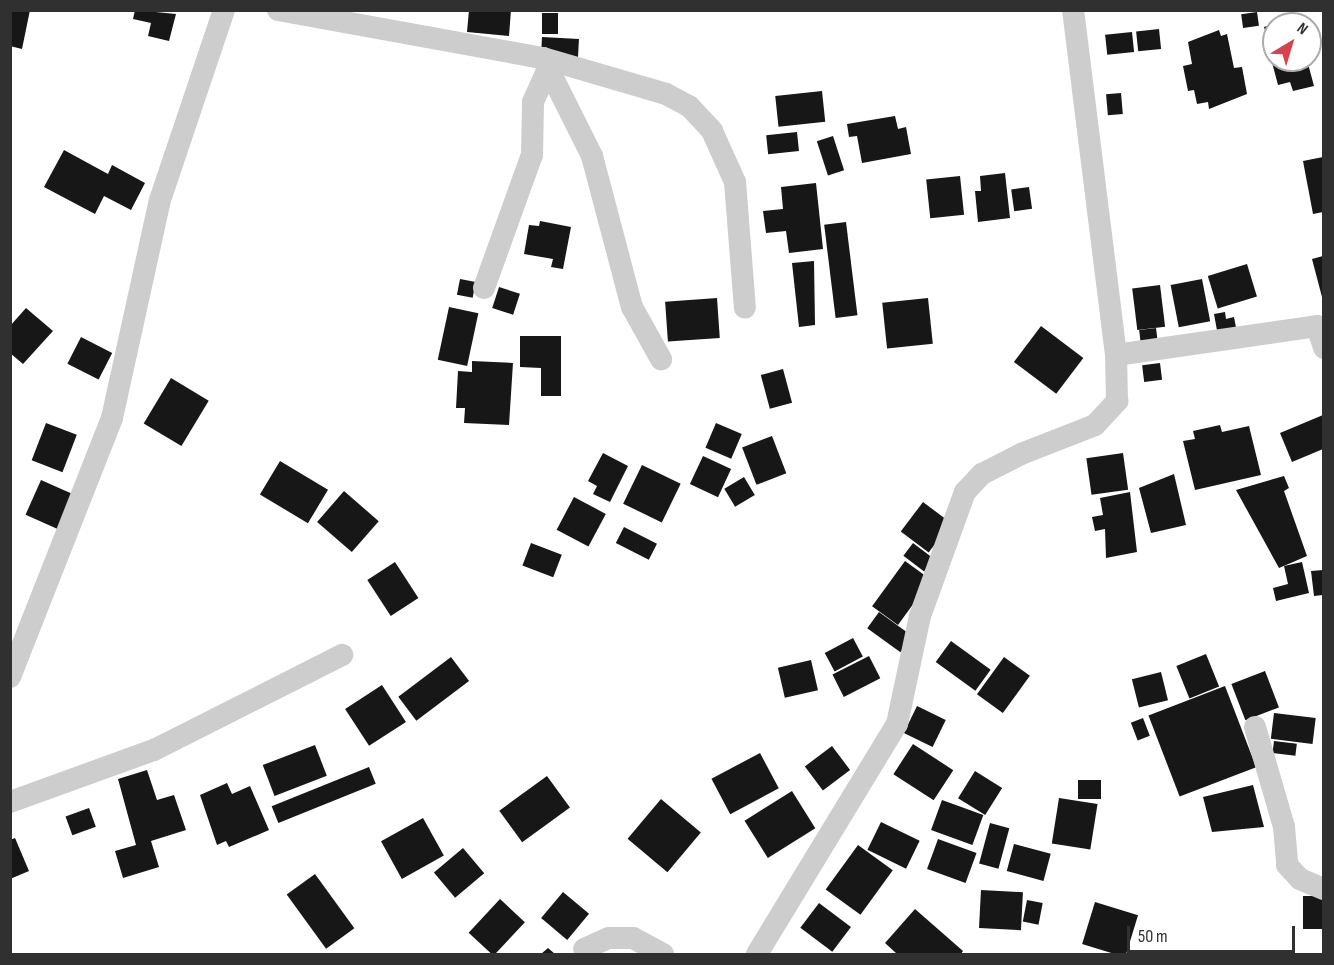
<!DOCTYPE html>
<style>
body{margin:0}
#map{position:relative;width:1334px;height:965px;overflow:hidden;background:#fff;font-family:"Sofia Sans Condensed",sans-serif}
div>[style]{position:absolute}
.building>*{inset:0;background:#171717;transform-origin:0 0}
.street>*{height:22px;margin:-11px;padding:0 11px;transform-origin:11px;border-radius:11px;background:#cdcdcd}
span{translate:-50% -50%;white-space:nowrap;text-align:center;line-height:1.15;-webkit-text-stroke:6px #fff;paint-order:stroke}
.frame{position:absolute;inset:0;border:12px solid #303030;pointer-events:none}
.north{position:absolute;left:1262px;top:12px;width:60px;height:60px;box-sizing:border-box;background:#fff;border:2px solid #acacac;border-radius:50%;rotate:38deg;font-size:16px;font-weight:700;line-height:24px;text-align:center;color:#303030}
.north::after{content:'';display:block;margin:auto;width:21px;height:27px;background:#d7424d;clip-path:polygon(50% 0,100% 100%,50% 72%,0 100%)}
.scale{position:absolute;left:1127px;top:926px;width:168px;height:27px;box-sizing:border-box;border:3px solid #303030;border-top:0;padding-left:8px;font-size:18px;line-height:21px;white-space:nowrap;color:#303030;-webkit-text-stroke:4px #fff;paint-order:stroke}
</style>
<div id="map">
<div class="building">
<div style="clip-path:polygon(10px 10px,30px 10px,22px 49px,10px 46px)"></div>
<div style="clip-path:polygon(135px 10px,176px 14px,169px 41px,148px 36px,151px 23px,133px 19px)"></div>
<div style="clip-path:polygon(469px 10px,511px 10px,509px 36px,467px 32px)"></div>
<div style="left:1257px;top:12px;width:14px;height:16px;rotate:82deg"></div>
<div style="left:542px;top:13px;width:16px;height:21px"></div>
<div style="clip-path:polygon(1274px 24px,1274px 49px,1271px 50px,1264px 27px)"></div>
<div style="left:1159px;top:29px;width:20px;height:23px;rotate:84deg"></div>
<div style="clip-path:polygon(1219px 30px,1221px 36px,1227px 34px,1234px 68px,1242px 67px,1247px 94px,1209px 109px,1208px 102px,1197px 104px,1194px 90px,1188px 91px,1183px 66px,1192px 64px,1188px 42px)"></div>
<div style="left:1132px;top:32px;width:20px;height:27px;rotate:84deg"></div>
<div style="left:542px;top:37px;width:37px;height:20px;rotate:3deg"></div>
<div style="clip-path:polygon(1274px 54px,1274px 60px,1307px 60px,1314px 86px,1293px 91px,1290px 82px,1278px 85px,1270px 55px)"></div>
<div style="left:822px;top:91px;width:31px;height:47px;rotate:84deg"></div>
<div style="left:1121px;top:93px;width:21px;height:15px;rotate:85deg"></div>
<div style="clip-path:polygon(895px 116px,898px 129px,906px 127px,911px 154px,862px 163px,857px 136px,849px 137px,847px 124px)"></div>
<div style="left:797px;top:132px;width:19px;height:31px;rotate:84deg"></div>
<div style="left:833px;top:136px;width:36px;height:17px;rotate:72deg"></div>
<div style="clip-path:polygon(64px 150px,108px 174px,112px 165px,145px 183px,131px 210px,104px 196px,95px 214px,44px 187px)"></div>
<div style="clip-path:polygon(1323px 157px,1323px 212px,1313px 214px,1303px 161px)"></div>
<div style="clip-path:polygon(1005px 173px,1010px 218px,978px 222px,975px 191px,981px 191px,980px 176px)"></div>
<div style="left:960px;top:176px;width:39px;height:34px;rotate:84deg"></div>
<div style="clip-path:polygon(816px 183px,823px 249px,789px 253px,786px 231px,766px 233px,763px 211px,783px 209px,781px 187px)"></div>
<div style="left:1029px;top:187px;width:22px;height:18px;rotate:82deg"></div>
<div style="clip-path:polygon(540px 221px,571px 227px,563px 269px,551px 267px,553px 259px,524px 254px,529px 225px,539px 226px)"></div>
<div style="left:846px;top:222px;width:94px;height:22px;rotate:83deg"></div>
<div style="clip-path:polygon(1323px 256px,1323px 296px,1322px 297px,1312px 259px)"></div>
<div style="clip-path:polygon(814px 261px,815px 325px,799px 327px,792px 263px)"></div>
<div style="left:1247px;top:264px;width:34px;height:41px;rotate:73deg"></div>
<div style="left:460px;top:279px;width:16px;height:16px;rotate:11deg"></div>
<div style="left:1202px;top:279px;width:43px;height:32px;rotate:79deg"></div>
<div style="left:1160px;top:285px;width:42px;height:28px;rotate:83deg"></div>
<div style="left:499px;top:287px;width:22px;height:22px;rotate:18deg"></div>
<div style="left:717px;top:298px;width:40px;height:52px;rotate:86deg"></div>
<div style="left:928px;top:298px;width:46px;height:46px;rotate:84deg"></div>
<div style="left:449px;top:307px;width:30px;height:54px;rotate:12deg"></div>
<div style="clip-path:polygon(26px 308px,53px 331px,23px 364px,10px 353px,10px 326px)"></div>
<div style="clip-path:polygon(1225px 312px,1226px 319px,1234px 317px,1237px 333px,1218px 336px,1214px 314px)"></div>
<div style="left:1041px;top:326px;width:53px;height:45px;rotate:37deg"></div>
<div style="left:1156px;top:328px;width:17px;height:17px;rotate:83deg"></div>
<div style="clip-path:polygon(520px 336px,561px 336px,561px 396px,541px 396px,541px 368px,520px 367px)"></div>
<div style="left:81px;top:337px;width:35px;height:30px;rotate:27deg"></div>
<div style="clip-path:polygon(472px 361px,513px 363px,509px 425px,464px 423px,465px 408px,456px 408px,458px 371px,472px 372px)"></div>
<div style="left:1160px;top:363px;width:17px;height:18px;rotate:83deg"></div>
<div style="left:783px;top:369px;width:35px;height:23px;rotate:75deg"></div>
<div style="left:171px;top:378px;width:44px;height:53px;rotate:31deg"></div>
<div style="clip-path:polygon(1323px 415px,1323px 449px,1292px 462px,1280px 433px)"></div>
<div style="left:46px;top:423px;width:33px;height:40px;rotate:21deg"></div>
<div style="left:716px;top:423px;width:28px;height:27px;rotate:23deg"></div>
<div style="clip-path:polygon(1220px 425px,1222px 432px,1249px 426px,1261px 475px,1195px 490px,1183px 441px,1195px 439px,1193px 431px)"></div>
<div style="left:772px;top:436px;width:40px;height:32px;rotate:69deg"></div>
<div style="clip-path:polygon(603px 453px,628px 466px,610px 502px,593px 494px,597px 486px,588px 481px)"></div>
<div style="left:1123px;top:453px;width:37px;height:37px;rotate:82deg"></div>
<div style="left:703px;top:456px;width:31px;height:31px;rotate:25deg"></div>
<div style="left:280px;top:461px;width:56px;height:39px;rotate:31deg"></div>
<div style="left:642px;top:465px;width:43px;height:43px;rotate:26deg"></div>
<div style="clip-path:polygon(1174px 474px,1186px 525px,1151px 533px,1139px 488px)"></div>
<div style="clip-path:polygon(1284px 476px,1289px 488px,1284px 491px,1307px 556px,1279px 568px,1236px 490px)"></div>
<div style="left:744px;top:477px;width:21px;height:23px;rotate:59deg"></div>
<div style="left:41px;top:480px;width:37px;height:38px;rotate:24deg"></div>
<div style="left:344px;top:491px;width:46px;height:41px;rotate:41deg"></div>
<div style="clip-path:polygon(1130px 492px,1137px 552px,1106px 558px,1105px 529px,1095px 531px,1092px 517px,1103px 515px,1100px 498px)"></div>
<div style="left:574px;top:497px;width:36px;height:37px;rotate:28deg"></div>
<div style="left:923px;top:502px;width:35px;height:37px;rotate:37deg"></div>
<div style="left:624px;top:527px;width:37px;height:18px;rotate:27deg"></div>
<div style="left:531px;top:543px;width:33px;height:24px;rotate:21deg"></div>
<div style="left:913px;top:543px;width:26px;height:16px;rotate:37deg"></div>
<div style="left:905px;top:561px;width:32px;height:56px;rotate:36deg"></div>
<div style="left:395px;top:562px;width:43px;height:33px;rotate:57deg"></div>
<div style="clip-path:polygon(1302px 562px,1309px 593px,1276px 601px,1273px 588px,1288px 584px,1284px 566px)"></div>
<div style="clip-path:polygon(1323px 570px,1323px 595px,1314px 596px,1311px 571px)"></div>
<div style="left:879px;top:612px;width:41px;height:20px;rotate:36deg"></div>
<div style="left:853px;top:638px;width:21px;height:32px;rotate:62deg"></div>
<div style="left:951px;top:641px;width:49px;height:26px;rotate:36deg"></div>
<div style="left:1206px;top:654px;width:35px;height:32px;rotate:68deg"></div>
<div style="left:869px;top:656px;width:25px;height:41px;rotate:63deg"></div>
<div style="left:451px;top:657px;width:30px;height:66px;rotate:53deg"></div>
<div style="left:1004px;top:657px;width:32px;height:46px;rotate:36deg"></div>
<div style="left:811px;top:660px;width:31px;height:34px;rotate:77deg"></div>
<div style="left:1265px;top:671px;width:39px;height:36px;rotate:69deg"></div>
<div style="left:1161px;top:672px;width:29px;height:30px;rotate:76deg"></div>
<div style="left:382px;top:685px;width:44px;height:44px;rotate:57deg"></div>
<div style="left:1225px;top:686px;width:87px;height:82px;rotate:69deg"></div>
<div style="left:917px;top:706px;width:32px;height:30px;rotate:26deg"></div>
<div style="left:1274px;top:713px;width:42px;height:26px;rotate:7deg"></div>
<div style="left:1143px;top:718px;width:19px;height:13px;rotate:69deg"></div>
<div style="left:1274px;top:741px;width:23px;height:12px;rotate:7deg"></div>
<div style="left:913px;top:744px;width:48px;height:36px;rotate:33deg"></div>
<div style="left:315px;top:745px;width:33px;height:56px;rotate:69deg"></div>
<div style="left:832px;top:746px;width:30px;height:34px;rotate:53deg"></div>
<div style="left:760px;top:753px;width:40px;height:55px;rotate:62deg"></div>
<div style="left:369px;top:767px;width:18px;height:105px;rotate:68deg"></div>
<div style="clip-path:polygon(147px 770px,157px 800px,174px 795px,186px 830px,151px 841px,159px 867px,123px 878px,115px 851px,136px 845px,118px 779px)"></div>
<div style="left:975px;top:771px;width:32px;height:32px;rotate:32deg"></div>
<div style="left:547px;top:776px;width:39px;height:59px;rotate:54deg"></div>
<div style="left:1078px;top:780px;width:23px;height:19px"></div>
<div style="clip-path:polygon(227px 783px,232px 794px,250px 786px,269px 830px,229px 847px,226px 841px,217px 845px,200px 795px)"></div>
<div style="clip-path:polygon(1253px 785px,1264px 827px,1212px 832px,1203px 797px)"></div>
<div style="left:792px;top:791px;width:44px;height:56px;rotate:58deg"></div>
<div style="left:1059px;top:798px;width:39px;height:46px;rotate:9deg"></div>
<div style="left:661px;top:799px;width:52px;height:52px;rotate:40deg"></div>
<div style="left:942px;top:800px;width:44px;height:32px;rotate:20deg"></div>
<div style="left:89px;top:808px;width:20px;height:25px;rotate:70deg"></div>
<div style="left:423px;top:818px;width:43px;height:48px;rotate:61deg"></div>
<div style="left:881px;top:822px;width:43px;height:31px;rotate:26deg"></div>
<div style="left:990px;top:823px;width:20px;height:42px;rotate:15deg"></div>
<div style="clip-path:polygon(15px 838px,29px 871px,10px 879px,10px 840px)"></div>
<div style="left:938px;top:839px;width:41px;height:32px;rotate:20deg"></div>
<div style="left:1014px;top:844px;width:38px;height:28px;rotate:15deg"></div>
<div style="left:858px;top:845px;width:43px;height:55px;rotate:36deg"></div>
<div style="left:463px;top:848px;width:33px;height:38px;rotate:50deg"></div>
<div style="left:315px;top:874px;width:67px;height:35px;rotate:54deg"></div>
<div style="left:981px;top:890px;width:42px;height:38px;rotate:3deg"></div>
<div style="left:563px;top:892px;width:34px;height:34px;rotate:40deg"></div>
<div style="left:1323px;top:896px;width:33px;height:20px;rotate:90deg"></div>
<div style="left:500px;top:899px;width:34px;height:46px;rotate:43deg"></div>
<div style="left:1027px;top:900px;width:16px;height:22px;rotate:11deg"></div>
<div style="left:1095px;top:902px;width:45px;height:44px;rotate:17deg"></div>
<div style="left:819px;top:903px;width:40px;height:31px;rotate:37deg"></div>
<div style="clip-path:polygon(915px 909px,963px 951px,961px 954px,897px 954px,885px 943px)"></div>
<div style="clip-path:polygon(548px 948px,555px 954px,541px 954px)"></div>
<div style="clip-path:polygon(1271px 950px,1271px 954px,1248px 954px,1248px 953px)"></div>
</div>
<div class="street">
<div style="left:278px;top:10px;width:269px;rotate:10.3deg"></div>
<div style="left:543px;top:58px;width:128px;rotate:16.3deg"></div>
<div style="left:666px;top:94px;width:26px;rotate:28deg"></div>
<div style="left:689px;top:106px;width:34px;rotate:47deg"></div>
<div style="left:712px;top:131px;width:56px;rotate:65.7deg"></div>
<div style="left:735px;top:182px;width:126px;rotate:85.5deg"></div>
<div style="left:543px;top:58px;width:110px;rotate:63.4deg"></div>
<div style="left:592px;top:156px;width:156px;rotate:75.2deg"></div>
<div style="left:632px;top:307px;width:60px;rotate:60.9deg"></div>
<div style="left:484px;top:288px;width:141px;rotate:-70.2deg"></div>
<div style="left:532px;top:155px;width:53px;rotate:-88.9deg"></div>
<div style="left:533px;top:102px;width:36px;rotate:-66deg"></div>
<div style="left:1116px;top:355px;width:203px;rotate:-8.2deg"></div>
<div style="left:1317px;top:326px;width:23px;rotate:72deg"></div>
<div style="left:10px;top:677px;width:278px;rotate:-68.5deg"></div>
<div style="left:112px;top:418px;width:223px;rotate:-77.6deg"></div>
<div style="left:160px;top:200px;width:200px;rotate:-71.4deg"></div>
<div style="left:1255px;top:727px;width:104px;rotate:73.8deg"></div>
<div style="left:1284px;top:827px;width:38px;rotate:85deg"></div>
<div style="left:1287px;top:865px;width:19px;rotate:47deg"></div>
<div style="left:1300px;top:879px;width:26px;rotate:23deg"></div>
<div style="left:10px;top:802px;width:153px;rotate:-19.9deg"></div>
<div style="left:154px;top:750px;width:211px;rotate:-26.8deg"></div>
<div style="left:584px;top:949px;width:27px;rotate:-24deg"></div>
<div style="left:609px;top:938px;width:24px"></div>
<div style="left:633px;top:938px;width:34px;rotate:28deg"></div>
<div style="left:757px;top:954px;width:269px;rotate:-58.7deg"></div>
<div style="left:897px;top:724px;width:110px;rotate:-78deg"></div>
<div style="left:920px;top:616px;width:132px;rotate:-70.1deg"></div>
<div style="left:965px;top:492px;width:25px;rotate:-47deg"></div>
<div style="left:982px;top:474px;width:44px;rotate:-27.1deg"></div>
<div style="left:1021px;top:454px;width:79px;rotate:-21.4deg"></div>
<div style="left:1095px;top:425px;width:33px;rotate:-47deg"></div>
<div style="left:1117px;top:401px;width:46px;rotate:-91.2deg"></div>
<div style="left:1116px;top:355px;width:348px;rotate:-97.1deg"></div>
</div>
<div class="frame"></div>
<div class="north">N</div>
<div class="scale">50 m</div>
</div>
